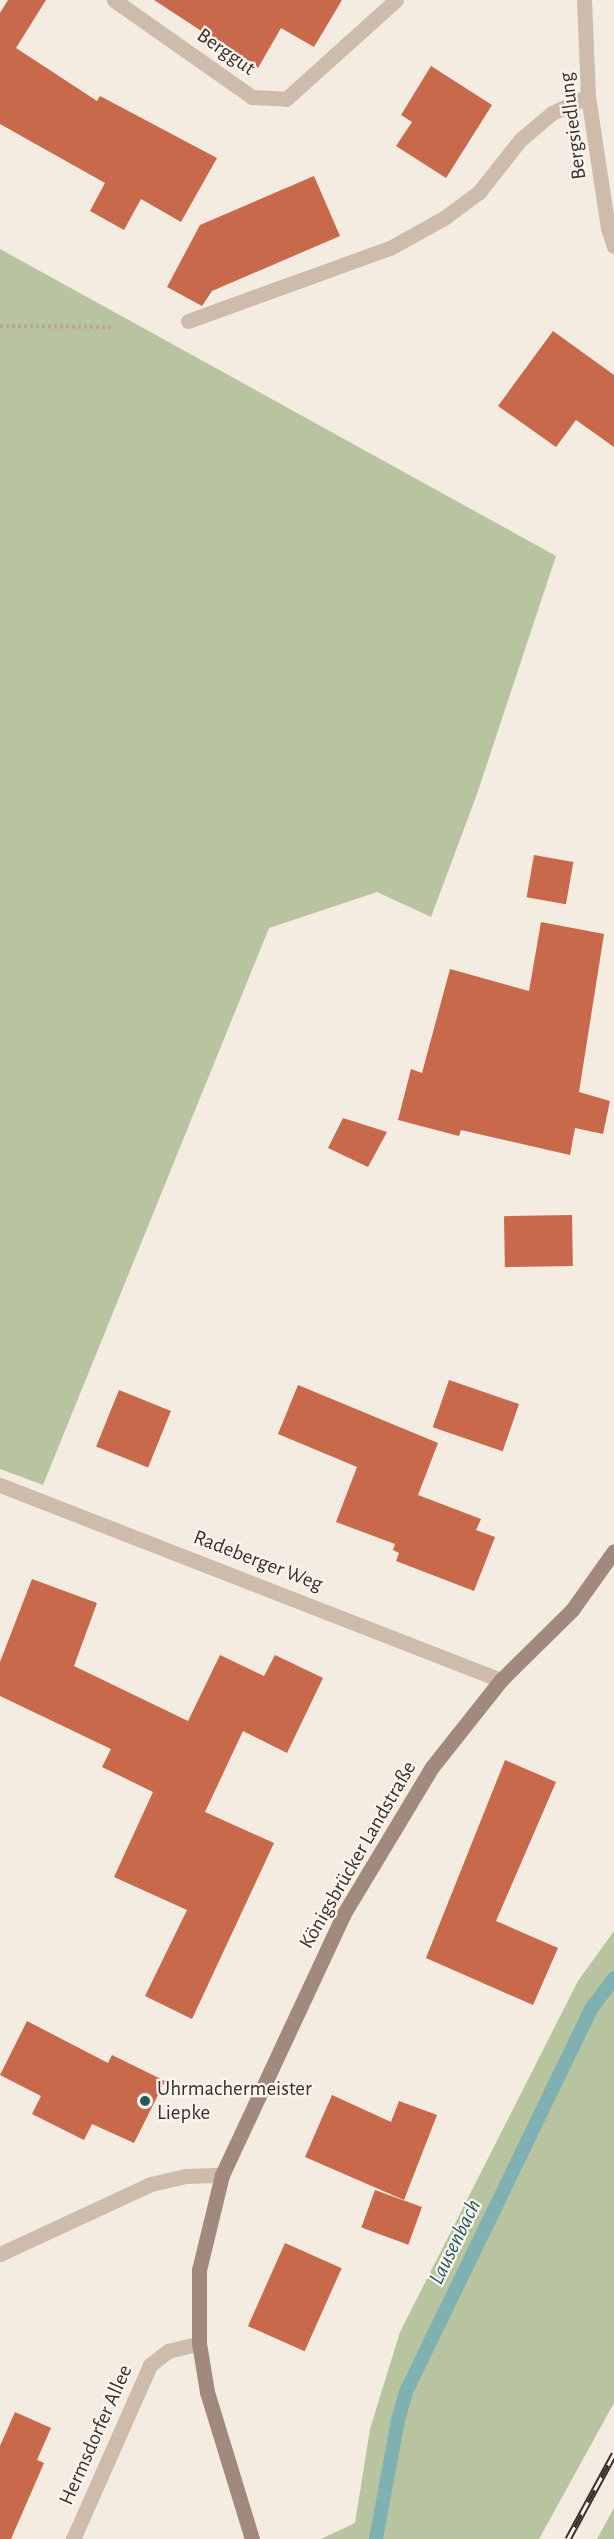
<!DOCTYPE html>
<meta charset="utf-8">
<style>
body{margin:0}
#map{position:relative;width:614px;height:2539px;overflow:hidden;background:#f4ebe1;font-family:"Alegreya Sans",sans-serif}
div>[style]{position:absolute}
.green>*{inset:0;background:#b8c4a0}
.stream>*{height:14px;margin:-7px;padding:0 7px;transform-origin:7px;border-radius:7px;background:#7fb0b2}
.building>*{inset:0;background:#c8694b;transform-origin:0 0}
.path>*{height:4px;margin-top:-2px;transform-origin:0;background:repeating-linear-gradient(90deg,#b9a596 0 3px,transparent 0 6px)}
.service>*{height:15px;margin:-7.5px;padding:0 7.5px;transform-origin:7.5px;border-radius:7.5px;background:#cdbbac}
.minor>*{height:15px;margin:-7.5px;padding:0 7.5px;transform-origin:7.5px;border-radius:7.5px;background:#cdbbac}
.tertiary>*{height:15px;margin:-7.5px;padding:0 7.5px;transform-origin:7.5px;border-radius:7.5px;background:#cdbbac}
.secondary>*{height:15px;margin:-7.5px;padding:0 7.5px;transform-origin:7.5px;border-radius:7.5px;background:#a18a7d}
.rail>*{height:7px;margin-top:-3.5px;transform-origin:0;background:repeating-linear-gradient(90deg,#fbf5ee 0 14px,#3b302b 0 28px);box-sizing:border-box;border-block:2px solid #3b302b}
.dots>*{width:16px;height:16px;translate:-50% -50%;box-sizing:border-box;border:3px solid #fbf5ee;border-radius:50%}
span{translate:-50% -50%;white-space:nowrap;text-align:center;line-height:1.15;-webkit-text-stroke:4.5px #fbf5ee;paint-order:stroke}
.street-label{font-size:21px;color:#3b302b}
.poi-label{font-size:21px;color:#3b302b}
.left{translate:0 -50%;text-align:left}
.water-label{font-size:22px;color:#1f5a5e;font-style:italic}
</style>
<div id="map">
<div class="green">
<div style="clip-path:polygon(0 249px,556px 556px,477px 794px,431px 917px,377px 892px,269px 928px,43px 1485px,0 1469px)"></div>
<div style="clip-path:polygon(614px 1931px,614px 2403px,539px 2539px,321px 2539px,355px 2523px,370px 2429px,400px 2332px,578px 1981px)"></div>
<div style="clip-path:polygon(614px 2508px,614px 2539px,597px 2539px)"></div>
</div>
<div class="stream">
<div style="left:376px;top:2539px;width:121px;rotate:-79.5deg"></div>
<div style="left:398px;top:2420px;width:29px;rotate:-74deg"></div>
<div style="left:406px;top:2392px;width:425px;rotate:-64.2deg"></div>
<div style="left:591px;top:2009px;width:39px;rotate:-53deg"></div>
</div>
<div class="building">
<div style="clip-path:polygon(8px 0,46px 0,16px 48px,97px 101px,100px 96px,217px 158px,181px 222px,141px 199px,124px 230px,90px 211px,105px 183px,0 124px,0 13px)"></div>
<div style="clip-path:polygon(154px 0,342px 0,314px 47px,281px 28px,258px 68px)"></div>
<div style="clip-path:polygon(431px 66px,492px 105px,446px 178px,396px 146px,412px 122px,401px 115px)"></div>
<div style="clip-path:polygon(314px 176px,340px 236px,212px 291px,202px 306px,167px 287px,200px 225px)"></div>
<div style="clip-path:polygon(553px 331px,614px 375px,614px 447px,576px 420px,556px 447px,498px 406px)"></div>
<div style="left:534px;top:855px;width:40px;height:43px;rotate:10deg"></div>
<div style="clip-path:polygon(541px 922px,604px 934px,579px 1092px,610px 1101px,603px 1134px,575px 1128px,570px 1155px,461px 1130px,459px 1136px,398px 1120px,411px 1069px,422px 1073px,450px 969px,529px 991px)"></div>
<div style="clip-path:polygon(343px 1118px,387px 1132px,368px 1167px,328px 1148px)"></div>
<div style="left:572px;top:1215px;width:51px;height:68px;rotate:89deg"></div>
<div style="left:449px;top:1380px;width:74px;height:50px;rotate:19deg"></div>
<div style="clip-path:polygon(298px 1385px,438px 1443px,418px 1495px,481px 1519px,476px 1530px,495px 1537px,474px 1591px,396px 1561px,399px 1553px,393px 1550px,395px 1544px,336px 1522px,357px 1467px,278px 1434px)"></div>
<div style="left:119px;top:1390px;width:56px;height:61px;rotate:22deg"></div>
<div style="clip-path:polygon(32px 1579px,97px 1603px,74px 1666px,188px 1721px,220px 1655px,264px 1676px,275px 1655px,323px 1678px,287px 1753px,243px 1731px,205px 1812px,274px 1843px,192px 2019px,145px 1996px,187px 1910px,114px 1877px,153px 1792px,102px 1767px,111px 1749px,0 1696px,0 1662px)"></div>
<div style="clip-path:polygon(505px 1760px,556px 1782px,496px 1921px,558px 1948px,533px 2005px,426px 1958px)"></div>
<div style="clip-path:polygon(27px 2021px,108px 2063px,112px 2055px,165px 2081px,134px 2143px,92px 2124px,84px 2140px,32px 2114px,41px 2096px,0 2075px)"></div>
<div style="clip-path:polygon(332px 2095px,391px 2122px,399px 2101px,437px 2115px,404px 2200px,305px 2157px)"></div>
<div style="left:375px;top:2190px;width:50px;height:40px;rotate:20deg"></div>
<div style="left:285px;top:2243px;width:62px;height:91px;rotate:24deg"></div>
<div style="clip-path:polygon(15px 2412px,51px 2428px,37px 2460px,44px 2463px,11px 2539px,0 2539px,0 2446px)"></div>
</div>
<div class="path">
<div style="left:0;top:326px;width:113px;rotate:0.5deg"></div>
</div>
<div class="service">
<div style="left:188px;top:321px;width:215px;rotate:-19.9deg"></div>
<div style="left:390px;top:248px;width:62px;rotate:-29.1deg"></div>
<div style="left:444px;top:218px;width:44px;rotate:-36.6deg"></div>
<div style="left:479px;top:192px;width:66px;rotate:-51.7deg"></div>
<div style="left:520px;top:140px;width:42px;rotate:-40.2deg"></div>
<div style="left:552px;top:113px;width:40px;rotate:-25deg"></div>
</div>
<div class="minor">
<div style="left:114px;top:0;width:169px;rotate:35.1deg"></div>
<div style="left:252px;top:97px;width:34px;rotate:3deg"></div>
<div style="left:286px;top:99px;width:148px;rotate:-42deg"></div>
<div style="left:584px;top:0;width:96px;rotate:87.6deg"></div>
<div style="left:588px;top:96px;width:134px;rotate:81.4deg"></div>
<div style="left:608px;top:228px;width:19px;rotate:72deg"></div>
<div style="left:73px;top:2539px;width:190px;rotate:-66.1deg"></div>
<div style="left:150px;top:2365px;width:23px;rotate:-38deg"></div>
<div style="left:168px;top:2351px;width:32px;rotate:-14deg"></div>
</div>
<div class="tertiary">
<div style="left:0;top:1485px;width:538px;rotate:21.27deg"></div>
<div style="left:0;top:2254px;width:166px;rotate:-24.9deg"></div>
<div style="left:151px;top:2184px;width:37px;rotate:-13deg"></div>
<div style="left:187px;top:2176px;width:35px;rotate:-2deg"></div>
</div>
<div class="secondary">
<div style="left:252px;top:2539px;width:154px;rotate:-107deg"></div>
<div style="left:207px;top:2392px;width:50px;rotate:-99.3deg"></div>
<div style="left:199px;top:2343px;width:73px;rotate:-90deg"></div>
<div style="left:199px;top:2270px;width:98px;rotate:-76.4deg"></div>
<div style="left:222px;top:2175px;width:287px;rotate:-65deg"></div>
<div style="left:343px;top:1915px;width:173px;rotate:-59deg"></div>
<div style="left:432px;top:1767px;width:111px;rotate:-51.6deg"></div>
<div style="left:501px;top:1680px;width:100px;rotate:-44.6deg"></div>
<div style="left:572px;top:1610px;width:72px;rotate:-54.6deg"></div>
</div>
<div class="rail">
<div style="left:568px;top:2539px;width:97px;rotate:-61.6deg"></div>
</div>
<div class="dots">
<div style="left:145px;top:2101px;background:#1f5a5e"></div>
</div>
<div class="street-label">
<span style="left:226px;top:52px;rotate:35deg">Berggut</span>
<span style="left:573px;top:126px;rotate:-97deg">Bergsiedlung</span>
<span style="left:258px;top:1561px;rotate:21deg">Radeberger Weg</span>
<span style="left:358px;top:1855px;rotate:-60deg">Königsbrücker Landstraße</span>
<span style="left:96px;top:2435px;rotate:-66deg">Hermsdorfer Allee</span>
</div>
<div class="poi-label">
<span class="left" style="left:157px;top:2101px">Uhrmachermeister<br>Liepke</span>
</div>
<div class="water-label">
<span style="left:455px;top:2242px;rotate:-64deg">Lausenbach</span>
</div>
</div>
